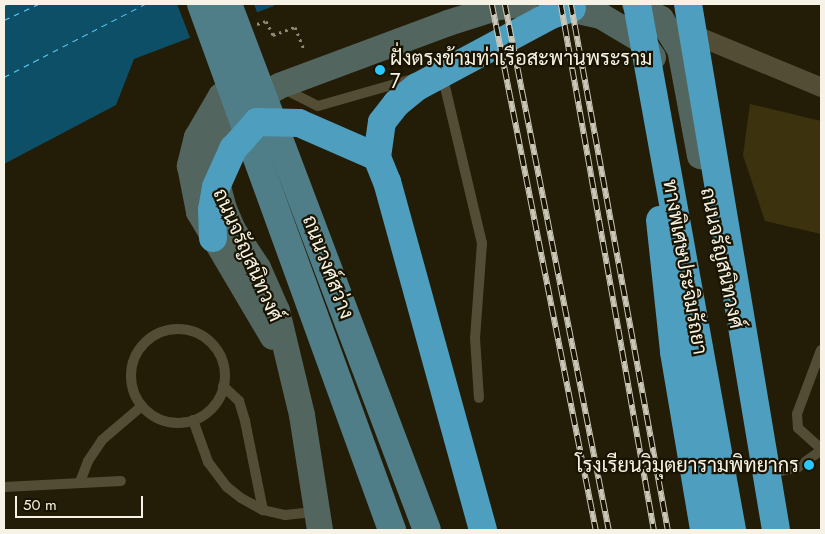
<!DOCTYPE html>
<meta charset="utf-8">
<style>
body{margin:0}
#map{position:relative;width:825px;height:534px;overflow:hidden;background:#231d07;font-family:Jost,Sarabun,sans-serif}
div>[style]{position:absolute}
.water>*{inset:0;background:#0c4f67}
.pier>*{inset:0;background:#231d07}
.ferry>*{height:1px;margin-top:-0.5px;transform-origin:0;background:repeating-linear-gradient(90deg,#5bcdfb 0 6px,transparent 0 11px)}
.building>*{inset:0;background:#3c320d}
.path>*{height:3px;margin-top:-1.5px;transform-origin:0;background:repeating-linear-gradient(90deg,#8e8977 0 2.5px,transparent 0 6.5px)}
.service>*{height:10px;margin:-5px;padding:0 5px;transform-origin:5px;border-radius:5px;background:#544d36}
.service>.ring{margin:-5px;padding:0;box-sizing:content-box;background:none;border:10px solid #544d36;border-radius:50%}
.minor>*{height:19px;margin:-9.5px;padding:0 9.5px;transform-origin:9.5px;border-radius:9.5px;background:#544d36}
.secondary>*{height:26px;margin:-13px;padding:0 13px;transform-origin:13px;border-radius:13px;background:#52655f}
.primary>*{height:28px;margin:-14px;padding:0 14px;transform-origin:14px;border-radius:14px;background:#507e88}
.motorway>*{height:28px;margin:-14px;padding:0 14px;transform-origin:14px;border-radius:14px;background:#4e9ebf}
.rail>*{height:5.5px;margin-top:-2.75px;transform-origin:0;background:repeating-linear-gradient(90deg,#191401 0 11px,#cbc7b8 0 22px);box-sizing:border-box;border-block:1px solid #cbc7b8}
.dots>*{width:14px;height:14px;translate:-50% -50%;box-sizing:border-box;border:2px solid #191401;border-radius:50%}
span{translate:-50% -50%;white-space:nowrap;text-align:center;line-height:1.15;-webkit-text-stroke:4.5px #191401;paint-order:stroke}
.poi-label{font-size:20px;color:#f6f2e5}
.left{translate:0 -50%;text-align:left}
.right{translate:-100% -50%;text-align:right}
.street-label{font-size:20px;color:#f6f2e5}
.frame{position:absolute;inset:0;border:5px solid #f6f2e5;pointer-events:none}
.scale{position:absolute;left:15px;top:496px;width:128px;height:22px;box-sizing:border-box;border:2px solid #f6f2e5;border-top:0;padding-left:6px;font-size:15px;line-height:18px;white-space:nowrap;color:#f6f2e5;-webkit-text-stroke:4px #191401;paint-order:stroke}
</style>
<div id="map">
<div class="water">
<div style="clip-path:polygon(4px 4px,274px 4px,274px 6px,134px 59px,116px 105px,4px 164px)"></div>
</div>
<div class="pier">
<div style="clip-path:polygon(177px 4px,254px 4px,258px 15px,191px 40px)"></div>
</div>
<div class="ferry">
<div style="left:4px;top:5px;width:3px;rotate:-18deg"></div>
<div style="left:4px;top:20px;width:38px;rotate:-25deg"></div>
<div style="left:4px;top:77px;width:159px;rotate:-27.4deg"></div>
</div>
<div class="building">
<div style="clip-path:polygon(750px 104px,821px 121px,821px 234px,765px 221px,743px 155px)"></div>
</div>
<div class="path">
<div style="left:257px;top:24px;width:9px;rotate:-18deg"></div>
<div style="left:266px;top:21px;width:16px;rotate:63deg"></div>
<div style="left:273px;top:35px;width:23px;rotate:-20deg"></div>
<div style="left:295px;top:27px;width:24px;rotate:68deg"></div>
</div>
<div class="service">
<div style="left:442px;top:74px;width:174px;rotate:76.7deg"></div>
<div style="left:482px;top:243px;width:95px;rotate:94.2deg"></div>
<div style="left:475px;top:338px;width:60px;rotate:86.2deg"></div>
<div style="left:282px;top:88px;width:40px;rotate:26.6deg"></div>
<div style="left:318px;top:106px;width:102px;rotate:-15.9deg"></div>
<div class="ring" style="left:131px;top:329px;width:84px;height:84px"></div>
<div style="left:821px;top:350px;width:68px;rotate:110.6deg"></div>
<div style="left:797px;top:414px;width:14px;rotate:86deg"></div>
<div style="left:798px;top:428px;width:31px;rotate:42deg"></div>
<div style="left:223px;top:386px;width:22px;rotate:43deg"></div>
<div style="left:239px;top:401px;width:21px;rotate:73deg"></div>
<div style="left:245px;top:421px;width:91px;rotate:78.6deg"></div>
<div style="left:193px;top:420px;width:45px;rotate:70.3deg"></div>
<div style="left:208px;top:462px;width:31px;rotate:53deg"></div>
<div style="left:227px;top:487px;width:18px;rotate:38deg"></div>
<div style="left:241px;top:498px;width:25px;rotate:29deg"></div>
<div style="left:263px;top:510px;width:23px;rotate:13deg"></div>
<div style="left:285px;top:515px;width:31px;rotate:-6deg"></div>
<div style="left:768px;top:474px;width:31px;rotate:-13deg"></div>
<div style="left:798px;top:467px;width:29px;rotate:-36deg"></div>
<div style="left:80px;top:482px;width:22px;rotate:-69deg"></div>
<div style="left:88px;top:461px;width:25px;rotate:-56deg"></div>
<div style="left:102px;top:440px;width:52px;rotate:-40.4deg"></div>
<div style="left:4px;top:487px;width:117px;rotate:-2.9deg"></div>
</div>
<div class="minor">
<div style="left:686px;top:31px;width:146px;rotate:22.5deg"></div>
</div>
<div class="secondary">
<div style="left:635px;top:4px;width:30px;rotate:30deg"></div>
<div style="left:661px;top:19px;width:36px;rotate:58deg"></div>
<div style="left:680px;top:49px;width:109px;rotate:79.4deg"></div>
<div style="left:551px;top:5px;width:51px;rotate:12.4deg"></div>
<div style="left:601px;top:16px;width:47px;rotate:31deg"></div>
<div style="left:641px;top:40px;width:21px;rotate:55deg"></div>
<div style="left:251px;top:80px;width:34px;rotate:152deg"></div>
<div style="left:221px;top:96px;width:48px;rotate:120.3deg"></div>
<div style="left:197px;top:137px;width:30px;rotate:104deg"></div>
<div style="left:190px;top:166px;width:47px;rotate:78.9deg"></div>
<div style="left:199px;top:212px;width:145px;rotate:59.4deg"></div>
<div style="left:320px;top:530px;width:116px;rotate:-98.9deg"></div>
<div style="left:302px;top:415px;width:107px;rotate:-103.5deg"></div>
<div style="left:277px;top:311px;width:47px;rotate:-113.8deg"></div>
<div style="left:258px;top:268px;width:45px;rotate:-123.3deg"></div>
<div style="left:233px;top:230px;width:23px;rotate:-113deg"></div>
<div style="left:224px;top:209px;width:42px;rotate:-105deg"></div>
<div style="left:213px;top:168px;width:20px;rotate:-81deg"></div>
<div style="left:216px;top:148px;width:22px;rotate:-63deg"></div>
<div style="left:226px;top:128px;width:29px;rotate:-49deg"></div>
<div style="left:245px;top:106px;width:39px;rotate:-30deg"></div>
<div style="left:279px;top:86px;width:180px;rotate:-20.4deg"></div>
<div style="left:448px;top:23px;width:53px;rotate:-17.4deg"></div>
<div style="left:499px;top:7px;width:26px;rotate:-7deg"></div>
</div>
<div class="primary">
<div style="left:201px;top:4px;width:560px;rotate:70.04deg"></div>
<div style="left:228px;top:4px;width:562px;rotate:69.28deg"></div>
</div>
<div class="motorway">
<div style="left:637px;top:4px;width:535px;rotate:79.76deg"></div>
<div style="left:688px;top:4px;width:533px;rotate:80.5deg"></div>
<div style="left:660px;top:220px;width:133px;rotate:83.9deg"></div>
<div style="left:674px;top:352px;width:181px;rotate:80.4deg"></div>
<div style="left:213px;top:238px;width:28px;rotate:-92deg"></div>
<div style="left:212px;top:210px;width:23px;rotate:-80deg"></div>
<div style="left:216px;top:187px;width:42px;rotate:-65.9deg"></div>
<div style="left:233px;top:149px;width:36px;rotate:-48deg"></div>
<div style="left:257px;top:122px;width:42px;rotate:1.4deg"></div>
<div style="left:299px;top:123px;width:85px;rotate:23.6deg"></div>
<div style="left:483px;top:530px;width:361px;rotate:-105.4deg"></div>
<div style="left:387px;top:182px;width:27px;rotate:-112deg"></div>
<div style="left:377px;top:157px;width:35px;rotate:-82deg"></div>
<div style="left:382px;top:122px;width:24px;rotate:-52deg"></div>
<div style="left:397px;top:103px;width:26px;rotate:-39deg"></div>
<div style="left:417px;top:87px;width:152px;rotate:-28.2deg"></div>
<div style="left:551px;top:15px;width:22px;rotate:-18deg"></div>
</div>
<div class="rail">
<div style="left:492px;top:4px;width:536px;rotate:78.82deg"></div>
<div style="left:505px;top:4px;width:536px;rotate:78.82deg"></div>
<div style="left:561px;top:4px;width:534px;rotate:79.97deg"></div>
<div style="left:571px;top:4px;width:535px;rotate:79.55deg"></div>
</div>
<div class="dots">
<div style="left:380px;top:70px;background:#29c8ff"></div>
<div style="left:809px;top:465px;background:#29c8ff"></div>
</div>
<div class="poi-label">
<span class="left" style="left:390px;top:70px">ฝั่งตรงข้ามท่าเรือสะพานพระราม<br>7</span>
<span class="right" style="left:799px;top:465px">โรงเรียนวิมุตยารามพิทยากร</span>
</div>
<div class="street-label">
<span style="left:248px;top:255px;rotate:66deg">ถนนจรัญสนิทวงศ์</span>
<span style="left:722px;top:258px;rotate:78deg">ถนนจรัญสนิทวงศ์</span>
<span style="left:328px;top:267px;rotate:69deg">ถนนวงศ์สว่าง</span>
<span style="left:685px;top:267px;rotate:80deg">ทางพิเศษประจิมรัถยา</span>
</div>
<div class="frame"></div>
<div class="scale">50 m</div>
</div>
